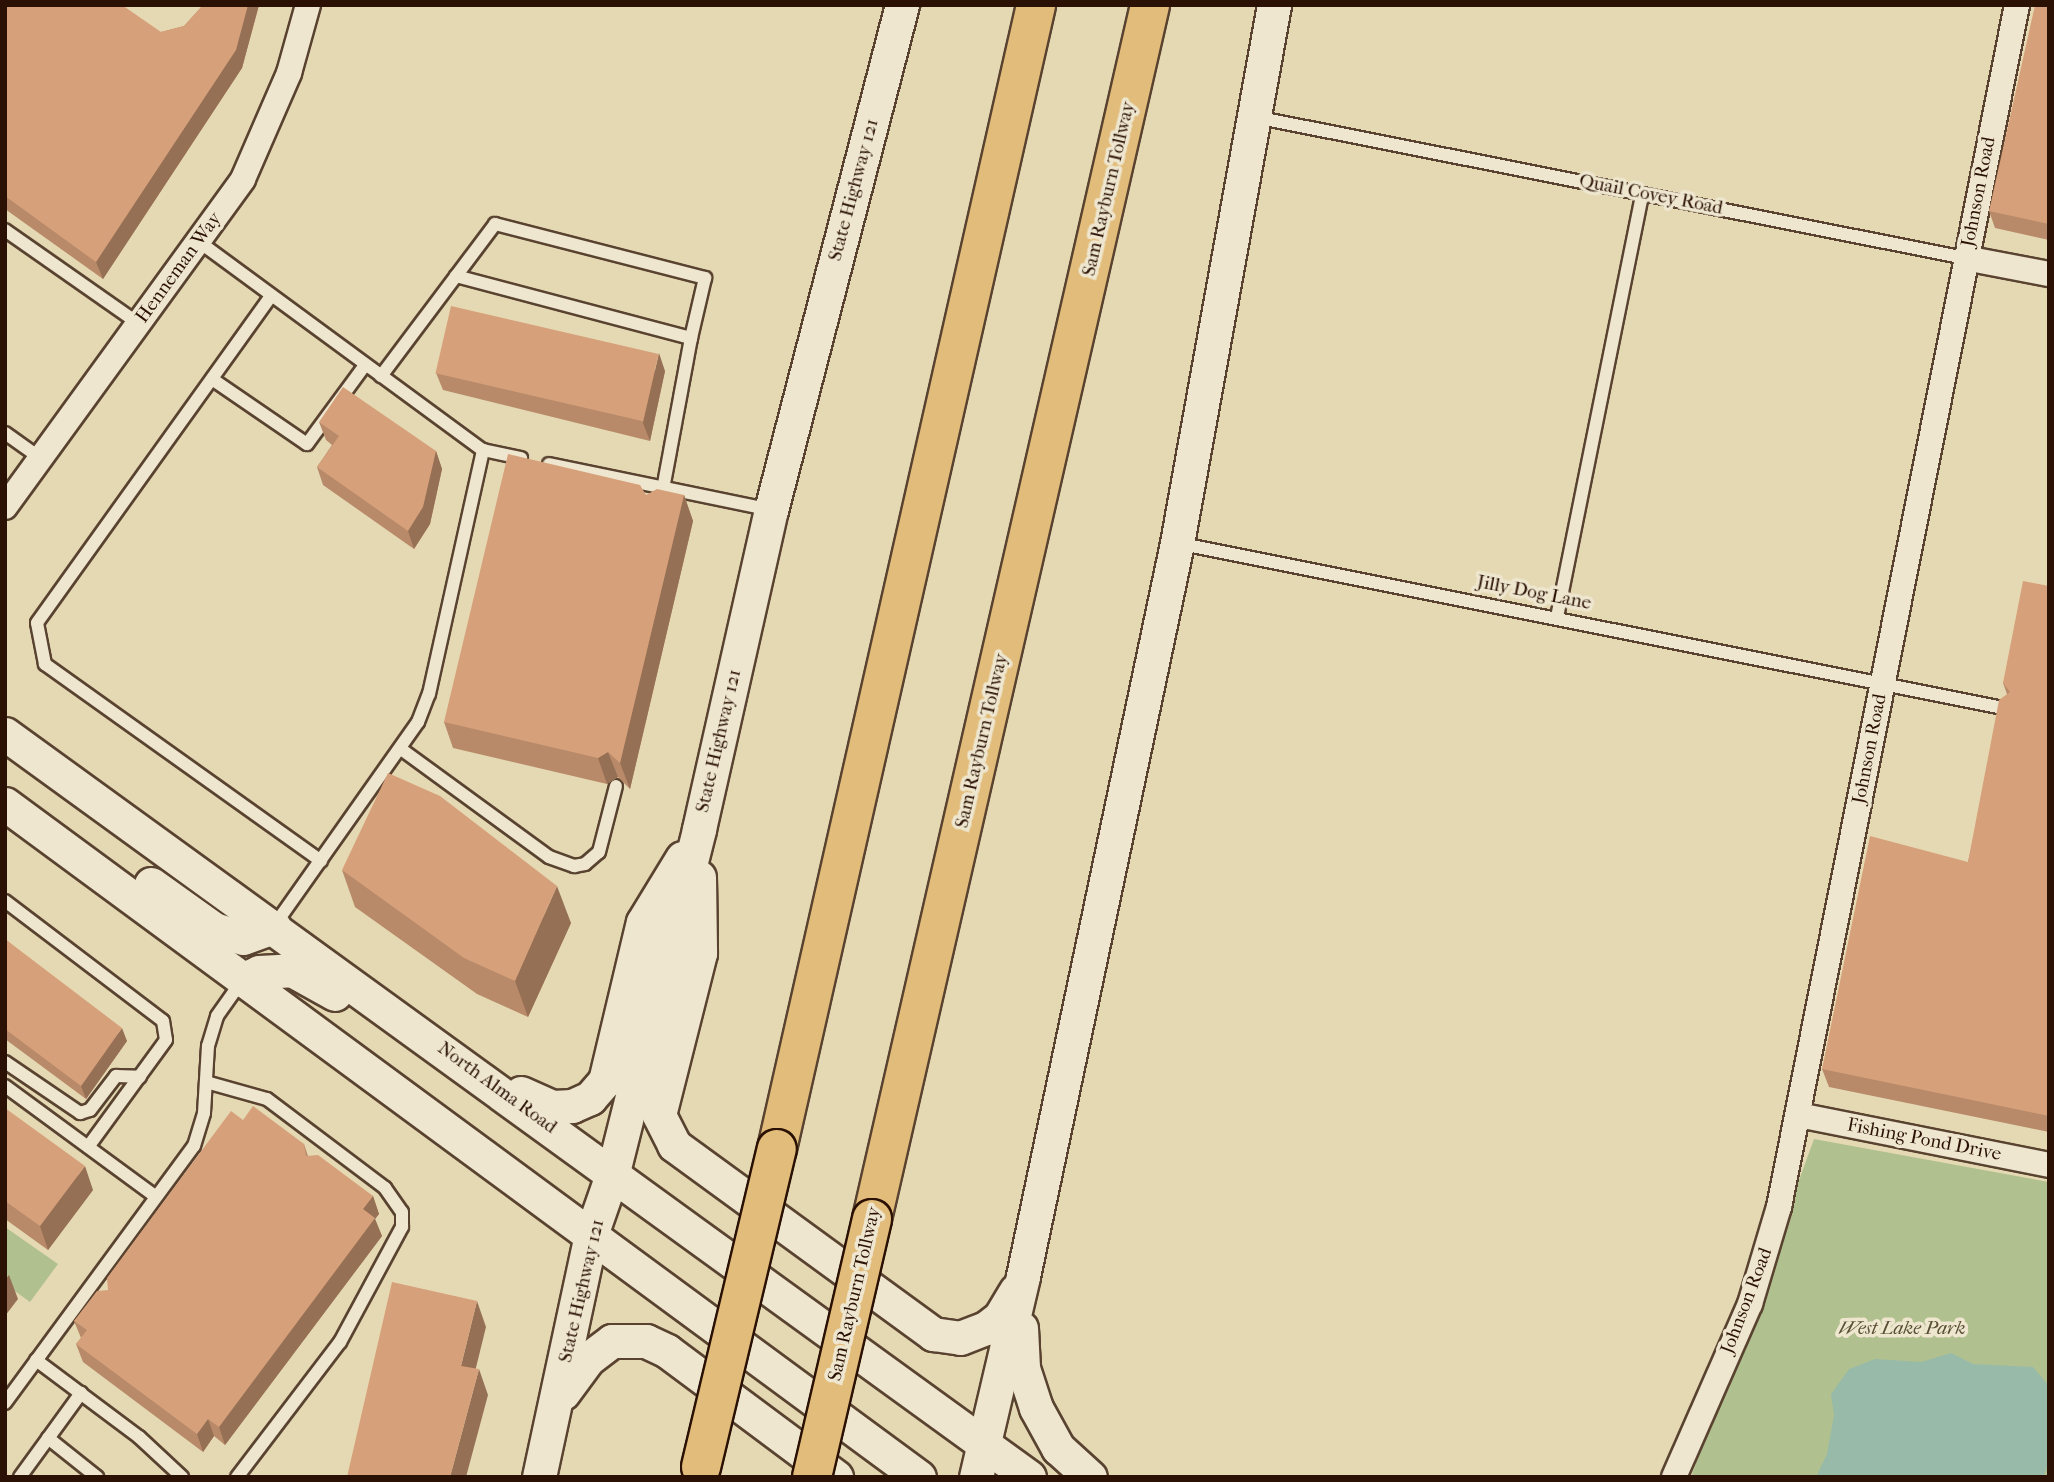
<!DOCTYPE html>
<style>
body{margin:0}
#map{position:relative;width:2054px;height:1482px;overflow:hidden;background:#e5d9b4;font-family:"IM FELL French Canon",serif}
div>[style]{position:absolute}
.green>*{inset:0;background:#b1c08f}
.water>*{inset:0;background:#97bba8}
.roads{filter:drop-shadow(2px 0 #594330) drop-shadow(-2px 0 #594330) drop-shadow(0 2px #594330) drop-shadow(0 -2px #594330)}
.lane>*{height:12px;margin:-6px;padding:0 6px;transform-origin:6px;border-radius:6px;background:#eee6ce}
.street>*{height:24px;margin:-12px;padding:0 12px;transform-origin:12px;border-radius:12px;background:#eee6ce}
.secondary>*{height:33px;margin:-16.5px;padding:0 16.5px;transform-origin:16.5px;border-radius:16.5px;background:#eee6ce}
.highway>*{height:38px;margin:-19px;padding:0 19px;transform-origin:19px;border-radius:19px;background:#e2bc7a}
.bridges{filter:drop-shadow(2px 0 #2a1104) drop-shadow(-2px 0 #2a1104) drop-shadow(0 2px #2a1104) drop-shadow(0 -2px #2a1104)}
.highway-bridge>*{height:38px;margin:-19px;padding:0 19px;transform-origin:19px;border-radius:19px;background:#e2bc7a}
.wall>*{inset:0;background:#b88a69}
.shaded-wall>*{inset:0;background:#967055}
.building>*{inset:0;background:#d6a07a;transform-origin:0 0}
span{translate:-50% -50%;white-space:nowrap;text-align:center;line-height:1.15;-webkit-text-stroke:7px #eee6ce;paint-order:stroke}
.street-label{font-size:19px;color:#2a1104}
.park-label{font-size:19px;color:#594e35;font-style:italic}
.frame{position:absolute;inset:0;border:7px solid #2a1104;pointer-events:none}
</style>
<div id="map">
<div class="green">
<div style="clip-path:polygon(1814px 1139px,2049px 1182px,2049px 1477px,1691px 1477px)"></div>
<div style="clip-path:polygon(5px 1227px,58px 1264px,30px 1302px,5px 1284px)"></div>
</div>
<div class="water">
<div style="clip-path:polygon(1951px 1353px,1973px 1364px,2033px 1367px,2049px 1386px,2049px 1462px,2043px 1477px,1816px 1477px,1827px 1454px,1834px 1415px,1831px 1394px,1849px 1369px,1875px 1359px,1921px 1362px)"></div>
</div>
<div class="roads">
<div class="lane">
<div style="left:1255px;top:117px;width:724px;rotate:11.23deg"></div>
<div style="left:5px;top:230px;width:162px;rotate:35deg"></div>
<div style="left:198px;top:241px;width:353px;rotate:36.3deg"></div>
<div style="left:483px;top:450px;width:39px;rotate:12deg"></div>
<div style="left:456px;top:276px;width:243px;rotate:14.8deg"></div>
<div style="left:691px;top:338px;width:160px;rotate:100.5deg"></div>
<div style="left:271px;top:296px;width:402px;rotate:125.6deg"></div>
<div style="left:37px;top:623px;width:42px;rotate:79deg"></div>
<div style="left:45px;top:664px;width:339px;rotate:35.5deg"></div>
<div style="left:381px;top:376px;width:190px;rotate:-53.1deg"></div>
<div style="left:495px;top:224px;width:217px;rotate:14.4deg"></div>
<div style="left:705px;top:278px;width:62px;rotate:103.1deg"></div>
<div style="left:212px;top:379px;width:115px;rotate:34.4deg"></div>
<div style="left:307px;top:444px;width:98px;rotate:-53.7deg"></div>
<div style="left:5px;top:433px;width:43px;rotate:35.5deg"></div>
<div style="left:549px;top:464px;width:227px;rotate:11.7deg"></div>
<div style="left:1177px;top:543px;width:847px;rotate:11.3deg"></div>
<div style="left:1557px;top:617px;width:431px;rotate:-78.6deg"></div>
<div style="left:401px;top:749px;width:183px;rotate:36.1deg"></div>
<div style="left:549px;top:857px;width:27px;rotate:20deg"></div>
<div style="left:574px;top:866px;width:11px;rotate:-10deg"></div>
<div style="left:585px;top:864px;width:18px;rotate:-41deg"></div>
<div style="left:599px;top:852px;width:68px;rotate:-75.6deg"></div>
<div style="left:5px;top:901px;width:198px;rotate:37.2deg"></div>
<div style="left:163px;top:1021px;width:19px;rotate:81deg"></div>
<div style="left:166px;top:1040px;width:132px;rotate:126.1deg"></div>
<div style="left:274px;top:926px;width:250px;rotate:-54.8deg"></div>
<div style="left:418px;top:722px;width:30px;rotate:-69deg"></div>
<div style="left:429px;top:694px;width:250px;rotate:-77.5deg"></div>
<div style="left:5px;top:1062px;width:91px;rotate:34.2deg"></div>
<div style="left:80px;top:1113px;width:10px;rotate:-17deg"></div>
<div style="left:90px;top:1110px;width:43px;rotate:-52.6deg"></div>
<div style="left:116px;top:1076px;width:24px;rotate:2deg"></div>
<div style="left:206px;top:1082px;width:63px;rotate:15.6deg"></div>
<div style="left:267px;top:1099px;width:148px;rotate:37deg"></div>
<div style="left:385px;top:1188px;width:29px;rotate:55deg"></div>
<div style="left:402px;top:1212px;width:15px;rotate:90deg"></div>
<div style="left:402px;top:1227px;width:131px;rotate:118.3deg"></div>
<div style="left:340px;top:1342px;width:170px;rotate:127.3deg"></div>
<div style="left:5px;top:1086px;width:187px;rotate:36.3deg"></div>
<div style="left:36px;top:1360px;width:129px;rotate:36.8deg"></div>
<div style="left:139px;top:1437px;width:59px;rotate:42.9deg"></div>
<div style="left:5px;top:1403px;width:319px;rotate:-53.7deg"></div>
<div style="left:194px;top:1146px;width:34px;rotate:-73deg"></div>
<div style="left:204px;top:1113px;width:67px;rotate:-86.6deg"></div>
<div style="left:208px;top:1046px;width:31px;rotate:-73deg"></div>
<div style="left:217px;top:1016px;width:42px;rotate:-54.8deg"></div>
<div style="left:48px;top:1438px;width:63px;rotate:38.5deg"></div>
<div style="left:20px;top:1477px;width:104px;rotate:-54deg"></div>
</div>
<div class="street">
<div style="left:1965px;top:258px;width:86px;rotate:10.8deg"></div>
<div style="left:5px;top:507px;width:405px;rotate:-54deg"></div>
<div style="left:243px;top:179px;width:116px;rotate:-66.5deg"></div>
<div style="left:289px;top:73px;width:71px;rotate:-74.4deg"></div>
<div style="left:1799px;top:1115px;width:255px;rotate:11.3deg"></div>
<div style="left:1674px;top:1477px;width:189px;rotate:-66.3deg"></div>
<div style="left:1750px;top:1304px;width:101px;rotate:-73.4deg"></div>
<div style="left:1779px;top:1207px;width:1225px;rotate:-78.8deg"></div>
</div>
<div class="secondary">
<div style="left:5px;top:734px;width:1265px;rotate:35.96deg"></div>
<div style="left:5px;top:804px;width:1135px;rotate:36.37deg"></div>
<div style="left:699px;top:877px;width:76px;rotate:89.2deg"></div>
<div style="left:700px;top:953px;width:167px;rotate:104.2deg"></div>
<div style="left:659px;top:1115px;width:34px;rotate:63deg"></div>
<div style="left:674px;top:1145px;width:321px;rotate:36.1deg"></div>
<div style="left:933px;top:1334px;width:27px;rotate:8deg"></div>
<div style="left:960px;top:1338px;width:28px;rotate:-21deg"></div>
<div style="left:986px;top:1328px;width:18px;rotate:-38deg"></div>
<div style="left:1000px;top:1317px;width:31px;rotate:-59deg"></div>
<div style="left:151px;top:884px;width:77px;rotate:35.5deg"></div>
<div style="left:214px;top:929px;width:30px;rotate:17deg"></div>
<div style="left:243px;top:938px;width:33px;rotate:-20deg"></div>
<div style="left:242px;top:980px;width:19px;rotate:-25deg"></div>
<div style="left:259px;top:972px;width:33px;rotate:-3deg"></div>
<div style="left:292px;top:970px;width:49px;rotate:29.2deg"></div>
<div style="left:521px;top:1093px;width:35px;rotate:24deg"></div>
<div style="left:553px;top:1107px;width:19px;rotate:-3deg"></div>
<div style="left:572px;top:1106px;width:20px;rotate:-24deg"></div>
<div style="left:590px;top:1098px;width:23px;rotate:-49deg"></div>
<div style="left:605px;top:1081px;width:163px;rotate:-76.6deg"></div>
<div style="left:643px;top:922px;width:75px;rotate:-58.6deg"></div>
<div style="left:1021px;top:1328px;width:40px;rotate:87.1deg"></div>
<div style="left:1023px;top:1368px;width:42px;rotate:72deg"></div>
<div style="left:1036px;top:1408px;width:46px;rotate:61.2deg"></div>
<div style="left:1058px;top:1448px;width:43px;rotate:42.2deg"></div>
<div style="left:563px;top:1393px;width:42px;rotate:-53.7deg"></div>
<div style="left:588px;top:1359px;width:30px;rotate:-37deg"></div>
<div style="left:612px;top:1341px;width:34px"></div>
<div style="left:646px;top:1341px;width:23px;rotate:25deg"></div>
<div style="left:667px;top:1351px;width:211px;rotate:36.7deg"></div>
<div style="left:539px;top:1477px;width:248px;rotate:-77.9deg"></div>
<div style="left:591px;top:1235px;width:67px;rotate:-70.8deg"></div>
<div style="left:613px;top:1172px;width:354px;rotate:-75.9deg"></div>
<div style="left:699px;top:829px;width:327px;rotate:-77.3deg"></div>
<div style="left:771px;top:510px;width:522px;rotate:-75.46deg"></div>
<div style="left:976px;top:1477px;width:206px;rotate:-76.8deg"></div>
<div style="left:1023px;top:1276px;width:749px;rotate:-78.13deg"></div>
<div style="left:1177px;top:543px;width:547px;rotate:-79.78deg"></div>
</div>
<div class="highway">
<div style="left:777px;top:1149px;width:1173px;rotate:-77.24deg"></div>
<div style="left:872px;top:1219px;width:1245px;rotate:-77.1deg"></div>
</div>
</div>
<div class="bridges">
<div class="highway-bridge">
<div style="left:701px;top:1467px;width:327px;rotate:-76.6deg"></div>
<div style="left:812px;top:1477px;width:265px;rotate:-76.9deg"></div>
</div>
</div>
<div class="wall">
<div style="clip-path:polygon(5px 5px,161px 32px,184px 26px,203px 5px,259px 5px,242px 68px,103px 279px,5px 209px)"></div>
<div style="clip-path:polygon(2049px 5px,2049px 240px,1995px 228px,1989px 211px)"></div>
<div style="clip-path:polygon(665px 371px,650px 441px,443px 390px,436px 373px)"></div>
<div style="clip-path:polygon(319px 422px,436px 451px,442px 469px,430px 524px,414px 549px,323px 485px,317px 467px,332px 445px,326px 440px)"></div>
<div style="clip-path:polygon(646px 495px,684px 495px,693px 521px,630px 789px,618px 777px,607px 784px,453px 748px,444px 722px)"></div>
<div style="clip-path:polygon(2049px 586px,2049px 1132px,1829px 1087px,1822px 1069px,1968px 862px,2007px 694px,2003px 683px)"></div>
<div style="clip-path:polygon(342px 870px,571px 923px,528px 1017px,477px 994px,355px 907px)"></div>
<div style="clip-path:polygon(5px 939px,127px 1041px,86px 1099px,5px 1039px)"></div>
<div style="clip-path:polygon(5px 1108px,93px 1190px,48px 1250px,5px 1219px)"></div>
<div style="clip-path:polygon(243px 1120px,304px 1144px,308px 1156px,373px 1196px,379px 1214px,375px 1219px,382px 1236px,225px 1445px,214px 1436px,203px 1452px,83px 1362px,76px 1344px,81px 1338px,74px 1321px,108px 1290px)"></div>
</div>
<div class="shaded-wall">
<div style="clip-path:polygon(248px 5px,259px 5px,242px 68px,103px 279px,96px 262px)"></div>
<div style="clip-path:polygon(659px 353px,665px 371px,650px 441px,643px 423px)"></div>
<div style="clip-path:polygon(436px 451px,442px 469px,430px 524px,414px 549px,408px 531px)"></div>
<div style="clip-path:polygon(684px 495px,693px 521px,630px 789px,620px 763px)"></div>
<div style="clip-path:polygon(608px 752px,618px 777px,607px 784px,598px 758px)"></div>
<div style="clip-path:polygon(557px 886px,571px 923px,528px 1017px,515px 981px)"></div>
<div style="clip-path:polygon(122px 1028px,127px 1041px,86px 1099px,81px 1086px)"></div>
<div style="clip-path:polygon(85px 1166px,93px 1190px,48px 1250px,40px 1226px)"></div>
<div style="clip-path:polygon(373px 1196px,379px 1214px,375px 1219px,382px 1236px,225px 1445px,219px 1427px,363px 1209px)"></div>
<div style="clip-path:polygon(9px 1275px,18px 1299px,5px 1316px,5px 1280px)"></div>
<div style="clip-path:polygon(477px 1301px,486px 1327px,470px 1392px,461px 1366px)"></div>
<div style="clip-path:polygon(479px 1369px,488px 1395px,466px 1477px,450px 1477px)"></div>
<div style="clip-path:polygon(208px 1419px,214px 1436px,203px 1452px,197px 1434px)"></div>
</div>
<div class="building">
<div style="clip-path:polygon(5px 5px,122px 5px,161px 32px,184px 26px,203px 5px,248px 5px,236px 50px,96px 262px,5px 196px)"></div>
<div style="clip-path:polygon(2035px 5px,2049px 5px,2049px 224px,1989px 211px)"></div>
<div style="left:451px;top:306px;width:213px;height:69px;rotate:13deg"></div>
<div style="clip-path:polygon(343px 387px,436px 451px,423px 507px,408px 531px,317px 467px,339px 436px,319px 422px)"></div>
<div style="clip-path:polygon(508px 454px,640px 485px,646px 495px,657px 489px,684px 495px,620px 763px,608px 752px,598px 758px,444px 722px)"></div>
<div style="clip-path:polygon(2023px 581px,2049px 586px,2049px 1116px,1822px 1069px,1870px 836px,1968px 862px,1999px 700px,2010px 692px,2003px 683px)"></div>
<div style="clip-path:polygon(388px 773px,440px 796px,557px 886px,515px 981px,464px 958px,342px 870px)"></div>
<div style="clip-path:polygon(5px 939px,122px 1028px,81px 1086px,5px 1029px)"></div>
<div style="clip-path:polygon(253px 1106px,304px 1144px,306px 1156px,318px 1155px,373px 1196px,363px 1209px,375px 1218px,219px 1427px,208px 1419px,197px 1434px,76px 1344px,87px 1330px,74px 1321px,97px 1291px,108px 1290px,107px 1278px,231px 1111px,243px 1120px)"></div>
<div style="clip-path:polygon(5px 1108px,85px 1166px,40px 1226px,5px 1201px)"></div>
<div style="clip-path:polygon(392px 1282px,477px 1301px,461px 1366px,479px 1369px,450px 1477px,347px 1477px)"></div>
</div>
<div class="street-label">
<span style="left:1109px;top:189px;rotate:-77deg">Sam Rayburn Tollway</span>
<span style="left:854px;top:190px;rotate:-75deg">State Highway 121</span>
<span style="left:1979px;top:192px;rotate:-79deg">Johnson Road</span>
<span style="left:1651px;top:195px;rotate:11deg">Quail Covey Road</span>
<span style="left:179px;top:268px;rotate:-54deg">Henneman Way</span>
<span style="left:1534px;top:593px;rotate:11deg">Jilly Dog Lane</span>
<span style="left:719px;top:741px;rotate:-77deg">State Highway 121</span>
<span style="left:982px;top:741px;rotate:-77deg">Sam Rayburn Tollway</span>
<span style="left:1870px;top:749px;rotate:-79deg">Johnson Road</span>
<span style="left:497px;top:1088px;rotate:36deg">North Alma Road</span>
<span style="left:1924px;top:1140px;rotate:11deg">Fishing Pond Drive</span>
<span style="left:582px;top:1291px;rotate:-77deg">State Highway 121</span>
<span style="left:855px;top:1294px;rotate:-77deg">Sam Rayburn Tollway</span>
<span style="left:1747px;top:1301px;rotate:-69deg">Johnson Road</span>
</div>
<div class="park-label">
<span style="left:1902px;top:1329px">West Lake Park</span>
</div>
<div class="frame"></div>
</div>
